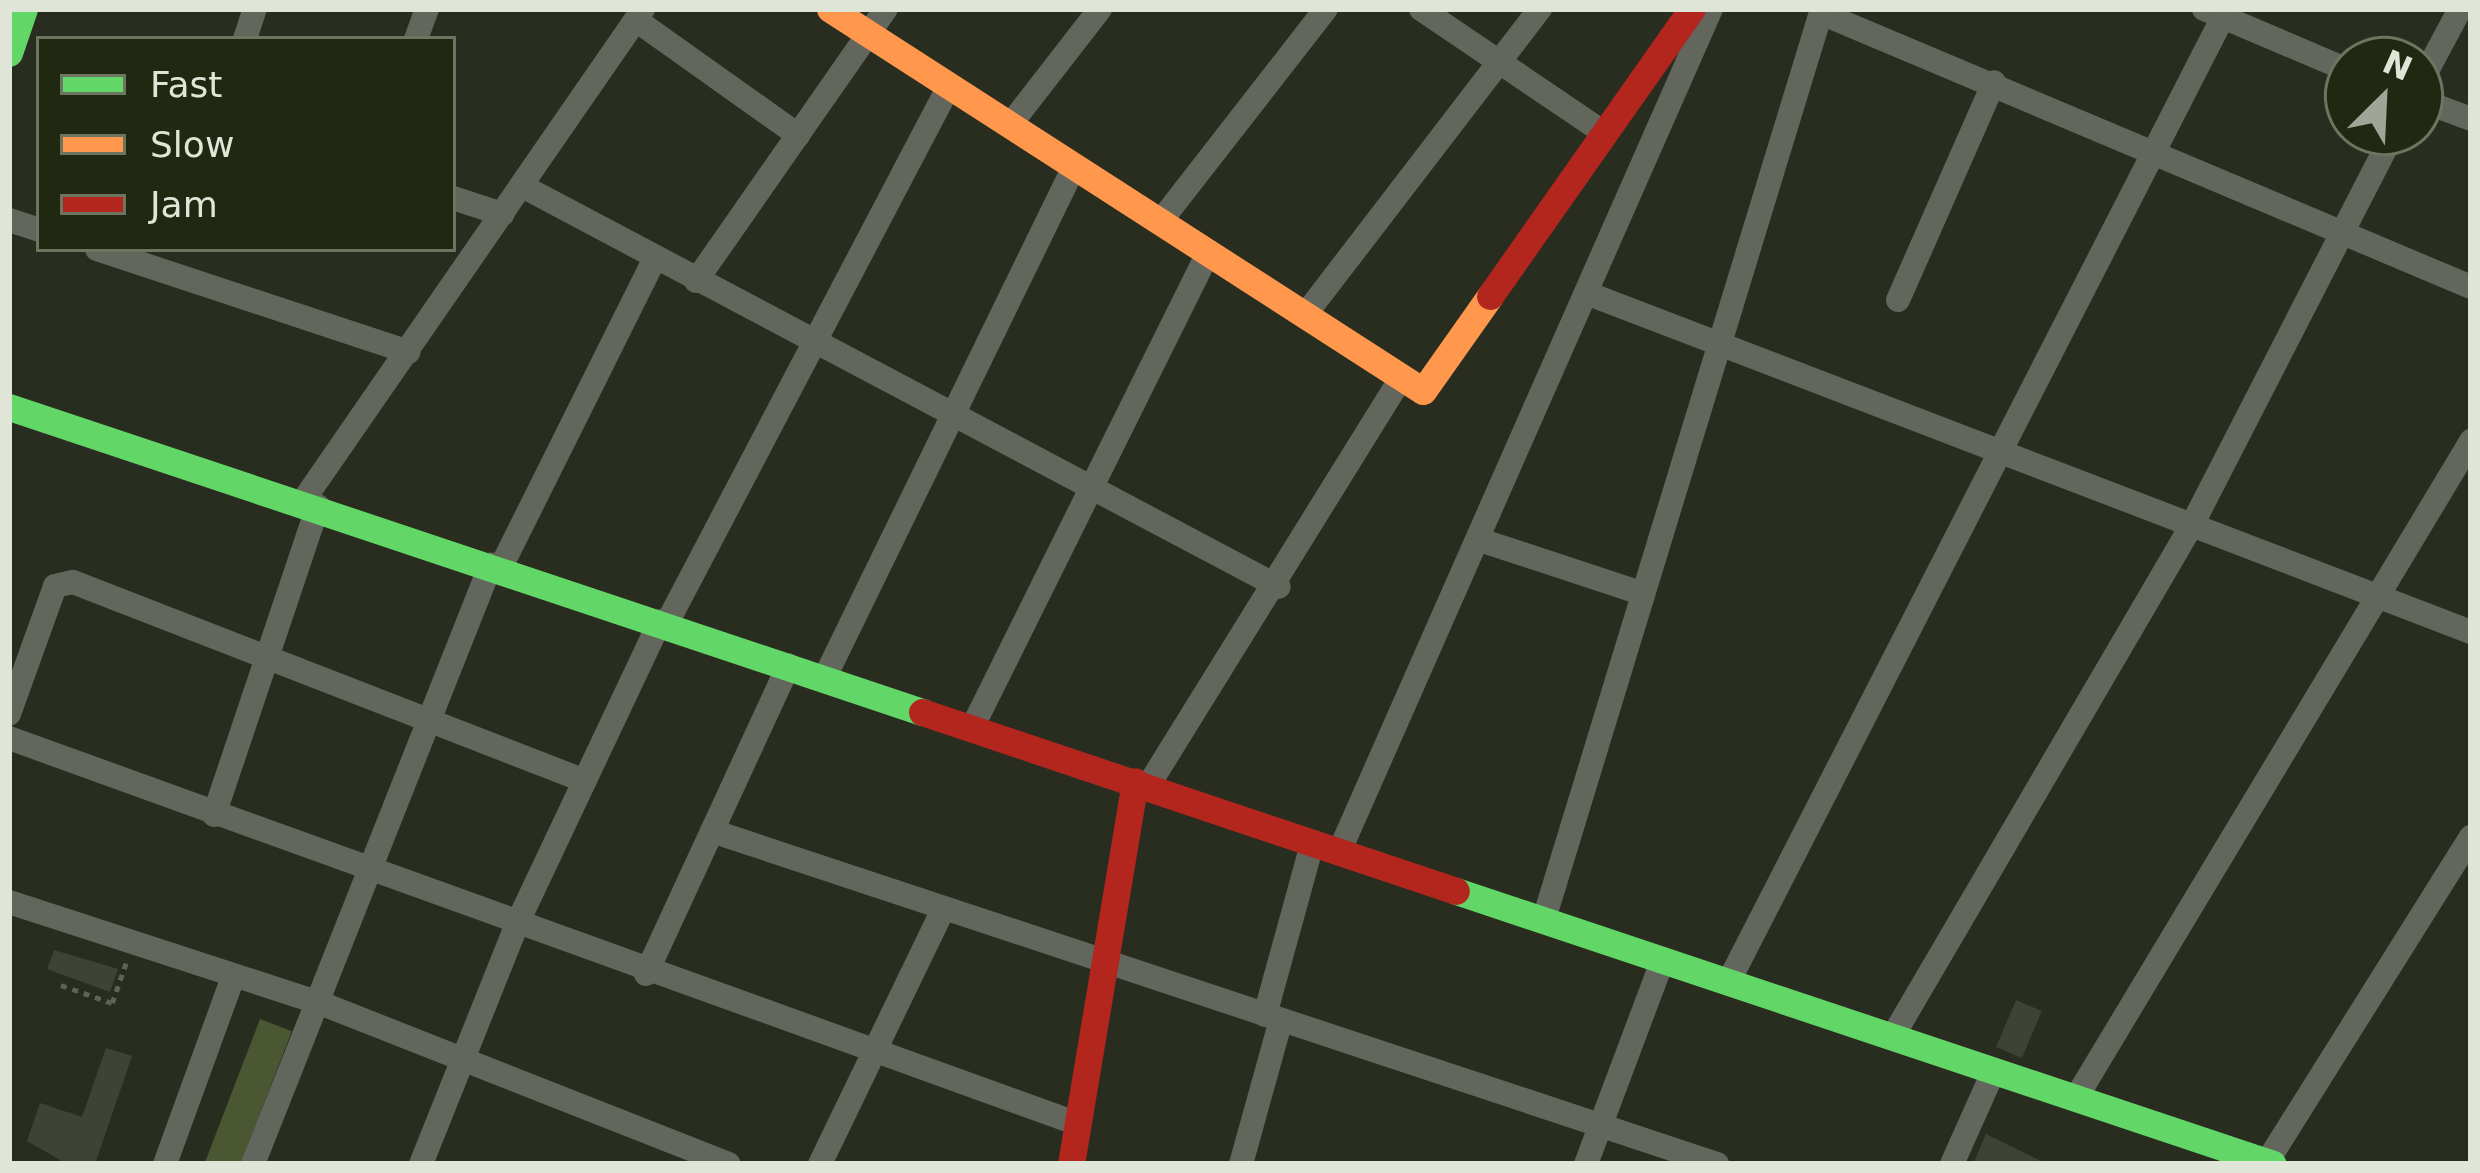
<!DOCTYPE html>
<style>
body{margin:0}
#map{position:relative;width:2480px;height:1173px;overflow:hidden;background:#292d20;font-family:"DejaVu Sans",sans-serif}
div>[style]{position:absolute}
.green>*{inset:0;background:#4a5732;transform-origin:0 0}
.building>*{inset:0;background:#3f4337;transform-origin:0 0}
.path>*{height:4.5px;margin-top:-2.25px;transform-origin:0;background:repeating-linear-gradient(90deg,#5f6357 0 6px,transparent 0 12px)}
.street>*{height:24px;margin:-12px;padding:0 12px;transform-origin:12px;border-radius:12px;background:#62665c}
.fast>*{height:27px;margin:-13.5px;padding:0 13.5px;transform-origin:13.5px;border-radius:13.5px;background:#63d668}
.slow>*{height:27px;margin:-13.5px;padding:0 13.5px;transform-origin:13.5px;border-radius:13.5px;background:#ff974d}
.jam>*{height:27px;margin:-13.5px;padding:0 13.5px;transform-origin:13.5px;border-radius:13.5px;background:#b3261e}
span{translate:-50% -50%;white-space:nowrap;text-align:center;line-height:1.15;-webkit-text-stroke:9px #202811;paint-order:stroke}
.frame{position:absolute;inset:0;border:12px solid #e0e6d7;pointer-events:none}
.legend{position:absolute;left:36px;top:36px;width:420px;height:216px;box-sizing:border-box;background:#202811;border:3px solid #6d7460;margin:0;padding:15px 21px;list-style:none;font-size:36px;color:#e0e6d7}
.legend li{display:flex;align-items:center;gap:24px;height:60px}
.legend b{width:60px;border:3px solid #6d7460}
.north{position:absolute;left:2324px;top:36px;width:120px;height:120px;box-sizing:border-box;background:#202811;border:3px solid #6d7460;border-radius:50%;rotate:24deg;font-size:33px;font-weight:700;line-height:48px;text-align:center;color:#e0e6d7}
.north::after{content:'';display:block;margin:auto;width:42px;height:54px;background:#a0a597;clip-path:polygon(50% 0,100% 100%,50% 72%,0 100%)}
</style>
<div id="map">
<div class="green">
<div style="left:260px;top:1019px;width:34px;height:155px;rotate:21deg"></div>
</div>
<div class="building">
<div style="clip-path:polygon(54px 950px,118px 969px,110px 992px,47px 969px)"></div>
<div style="left:2016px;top:1000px;width:28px;height:51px;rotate:23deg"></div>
<div style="clip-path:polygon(106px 1048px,132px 1056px,95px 1164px,67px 1164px,27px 1141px,40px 1103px,82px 1117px)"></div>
<div style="clip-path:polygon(1986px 1134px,2047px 1164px,1973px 1164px)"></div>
</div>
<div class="path">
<div style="left:61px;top:985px;width:54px;rotate:19.4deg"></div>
<div style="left:112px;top:1003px;width:42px;rotate:-70.7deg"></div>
</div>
<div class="street">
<div style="left:1421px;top:9px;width:221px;rotate:34.1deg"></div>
<div style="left:2204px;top:9px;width:156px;rotate:23deg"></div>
<div style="left:1821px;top:13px;width:705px;rotate:22.86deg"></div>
<div style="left:636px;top:20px;width:199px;rotate:35.4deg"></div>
<div style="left:245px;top:39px;width:32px;rotate:-72deg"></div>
<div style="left:416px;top:39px;width:32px;rotate:-70deg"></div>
<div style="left:2420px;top:84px;width:85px;rotate:-61.9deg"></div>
<div style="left:2420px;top:100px;width:54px;rotate:20.4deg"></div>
<div style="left:1010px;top:125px;width:147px;rotate:-52.2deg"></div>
<div style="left:524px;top:187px;width:854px;rotate:27.91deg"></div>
<div style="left:453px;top:198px;width:52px;rotate:18.1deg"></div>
<div style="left:9px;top:220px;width:32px;rotate:18deg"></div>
<div style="left:1160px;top:222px;width:270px;rotate:-52.1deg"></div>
<div style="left:97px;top:249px;width:328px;rotate:18.3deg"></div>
<div style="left:696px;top:281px;width:332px;rotate:-55.1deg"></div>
<div style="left:1589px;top:294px;width:945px;rotate:20.97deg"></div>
<div style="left:1898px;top:300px;width:238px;rotate:-66.2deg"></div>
<div style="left:1305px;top:315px;width:386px;rotate:-52.5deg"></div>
<div style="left:303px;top:501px;width:598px;rotate:-55.35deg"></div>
<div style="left:1480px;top:540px;width:169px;rotate:18.2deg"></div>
<div style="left:501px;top:567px;width:345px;rotate:-63.5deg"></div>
<div style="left:667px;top:623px;width:607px;rotate:-62.29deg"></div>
<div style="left:825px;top:677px;width:568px;rotate:-63.98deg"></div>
<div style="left:9px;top:714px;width:136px;rotate:-70.2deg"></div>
<div style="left:55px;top:586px;width:18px;rotate:-13deg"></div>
<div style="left:73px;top:582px;width:549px;rotate:21.24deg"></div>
<div style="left:973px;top:726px;width:528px;rotate:-63.58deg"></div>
<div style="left:9px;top:738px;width:1137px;rotate:19.85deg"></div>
<div style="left:1148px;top:786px;width:481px;rotate:-58.2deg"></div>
<div style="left:214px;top:815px;width:326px;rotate:-71.4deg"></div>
<div style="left:712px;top:831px;width:1059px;rotate:18.33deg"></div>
<div style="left:1340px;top:850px;width:919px;rotate:-66.2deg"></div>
<div style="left:9px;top:902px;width:327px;rotate:18deg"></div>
<div style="left:320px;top:1003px;width:439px;rotate:21.5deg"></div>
<div style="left:1544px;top:919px;width:952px;rotate:-73.01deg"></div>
<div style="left:646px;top:974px;width:340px;rotate:-65.2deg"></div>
<div style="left:1729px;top:981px;width:1092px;rotate:-62.87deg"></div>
<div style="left:1265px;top:1015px;width:180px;rotate:-74.6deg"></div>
<div style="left:1893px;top:1036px;width:594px;rotate:-59.68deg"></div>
<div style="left:2193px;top:523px;width:440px;rotate:-62.8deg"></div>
<div style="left:2076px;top:1098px;width:767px;rotate:-58.98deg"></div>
<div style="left:2267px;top:1162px;width:384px;rotate:-57.9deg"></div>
<div style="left:165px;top:1164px;width:196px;rotate:-70deg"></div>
<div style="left:253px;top:1164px;width:645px;rotate:-68.36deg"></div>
<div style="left:421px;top:1164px;width:256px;rotate:-68.2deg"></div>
<div style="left:516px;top:926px;width:337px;rotate:-64.7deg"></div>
<div style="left:820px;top:1164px;width:283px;rotate:-64.2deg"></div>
<div style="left:1241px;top:1164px;width:149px;rotate:-74.5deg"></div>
<div style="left:1586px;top:1164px;width:219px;rotate:-69.4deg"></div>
<div style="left:1952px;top:1164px;width:103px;rotate:-65.9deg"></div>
</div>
<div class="fast">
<div style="left:9px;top:53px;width:46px;rotate:-71.2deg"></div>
<div style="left:9px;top:407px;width:963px;rotate:18.47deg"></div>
<div style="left:1456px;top:891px;width:861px;rotate:18.48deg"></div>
</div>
<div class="slow">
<div style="left:830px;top:9px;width:705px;rotate:32.79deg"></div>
<div style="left:1423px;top:391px;width:116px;rotate:-54.8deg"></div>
</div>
<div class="jam">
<div style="left:1490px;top:296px;width:351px;rotate:-54.9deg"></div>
<div style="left:922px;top:712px;width:563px;rotate:18.53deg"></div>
<div style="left:1071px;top:1164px;width:388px;rotate:-80.5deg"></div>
</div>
<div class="frame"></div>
<ul class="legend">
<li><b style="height:15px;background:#63d668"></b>Fast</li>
<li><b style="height:15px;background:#ff974d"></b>Slow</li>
<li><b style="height:15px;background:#b3261e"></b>Jam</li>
</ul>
<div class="north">N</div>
</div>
